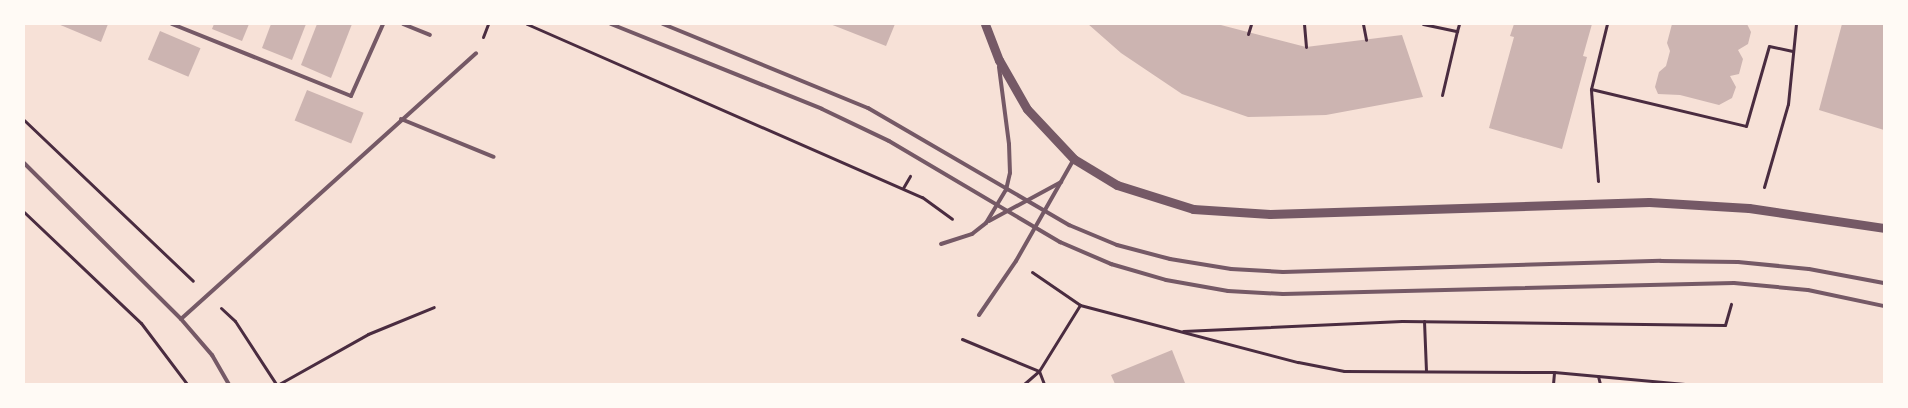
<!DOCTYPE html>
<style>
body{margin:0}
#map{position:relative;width:1908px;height:408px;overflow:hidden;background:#f7e1d7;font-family:"Roboto Condensed",sans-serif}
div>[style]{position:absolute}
.building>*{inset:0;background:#ccb4b1;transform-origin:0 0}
.path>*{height:3px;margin:-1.5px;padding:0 1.5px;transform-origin:1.5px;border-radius:1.5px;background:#4a2c40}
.service>*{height:4px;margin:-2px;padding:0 2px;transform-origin:2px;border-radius:2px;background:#755966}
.tertiary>*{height:9px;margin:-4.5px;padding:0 4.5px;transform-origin:4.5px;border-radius:4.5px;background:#755966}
span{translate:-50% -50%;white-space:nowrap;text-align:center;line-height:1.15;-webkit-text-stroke:5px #fffaf5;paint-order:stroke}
.frame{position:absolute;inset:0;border:25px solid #fffaf5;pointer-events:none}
</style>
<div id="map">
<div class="building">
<div style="clip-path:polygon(58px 24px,108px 24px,101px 42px)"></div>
<div style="clip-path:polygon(214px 24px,249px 24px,242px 41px,212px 29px)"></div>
<div style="clip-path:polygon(271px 24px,306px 24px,292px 60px,262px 48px)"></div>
<div style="clip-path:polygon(317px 24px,352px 24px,331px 78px,301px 65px)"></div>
<div style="clip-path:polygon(830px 24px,895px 24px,886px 46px)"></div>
<div style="clip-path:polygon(1088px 24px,1217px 24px,1306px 47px,1402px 35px,1423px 97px,1326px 115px,1248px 117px,1182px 94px,1121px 53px)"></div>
<div style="clip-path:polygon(1514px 24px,1592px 24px,1583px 56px,1587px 57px,1562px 149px,1489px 128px,1514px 37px,1510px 36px)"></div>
<div style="clip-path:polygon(1672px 24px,1747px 24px,1751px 32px,1748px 44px,1738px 50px,1743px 59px,1739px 74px,1730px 76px,1736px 87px,1732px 98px,1719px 105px,1680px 95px,1658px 94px,1655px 87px,1659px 72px,1666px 66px,1670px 51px,1667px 43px)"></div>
<div style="clip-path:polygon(1842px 24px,1884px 24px,1884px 130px,1819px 110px)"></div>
<div style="left:160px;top:31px;width:44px;height:31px;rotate:23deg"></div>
<div style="left:307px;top:90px;width:61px;height:33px;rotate:22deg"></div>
<div style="clip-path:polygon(1172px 350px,1185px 383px,1115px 384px,1111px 375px)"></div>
</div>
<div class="path">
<div style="left:527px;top:24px;width:431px;rotate:23.7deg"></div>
<div style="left:922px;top:197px;width:37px;rotate:36deg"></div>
<div style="left:1304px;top:24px;width:23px;rotate:85deg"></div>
<div style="left:1363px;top:24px;width:16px;rotate:79deg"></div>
<div style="left:1423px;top:24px;width:35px;rotate:12deg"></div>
<div style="left:1457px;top:31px;width:7px;rotate:-74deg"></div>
<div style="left:1248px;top:34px;width:10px;rotate:-73deg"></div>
<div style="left:483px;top:37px;width:14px;rotate:-69deg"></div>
<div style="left:1591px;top:89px;width:159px;rotate:13.4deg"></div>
<div style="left:1746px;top:126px;width:83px;rotate:-74deg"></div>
<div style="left:1769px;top:46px;width:24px;rotate:12deg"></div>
<div style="left:1442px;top:95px;width:66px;rotate:-76.8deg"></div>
<div style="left:24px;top:120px;width:233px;rotate:43.6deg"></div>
<div style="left:1598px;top:181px;width:92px;rotate:-94.4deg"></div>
<div style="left:1591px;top:89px;width:67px;rotate:-76.2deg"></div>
<div style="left:1764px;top:187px;width:86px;rotate:-73.9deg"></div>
<div style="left:1788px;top:104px;width:80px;rotate:-84.3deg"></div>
<div style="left:903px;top:188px;width:14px;rotate:-60deg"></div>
<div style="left:24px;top:212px;width:161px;rotate:43.5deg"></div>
<div style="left:141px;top:323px;width:76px;rotate:53deg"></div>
<div style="left:1032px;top:272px;width:58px;rotate:34.5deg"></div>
<div style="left:1080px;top:305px;width:225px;rotate:14.7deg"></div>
<div style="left:1298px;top:362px;width:47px;rotate:11.1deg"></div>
<div style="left:1344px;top:371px;width:210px;rotate:0.3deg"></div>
<div style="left:1554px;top:372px;width:134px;rotate:5.2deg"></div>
<div style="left:221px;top:308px;width:19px;rotate:43deg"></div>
<div style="left:235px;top:321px;width:75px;rotate:56.9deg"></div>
<div style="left:1424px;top:321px;width:50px;rotate:87.7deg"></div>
<div style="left:1183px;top:331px;width:219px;rotate:-2.6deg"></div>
<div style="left:1402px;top:321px;width:323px;rotate:0.7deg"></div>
<div style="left:1725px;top:325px;width:22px;rotate:-74deg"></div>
<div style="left:962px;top:339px;width:83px;rotate:22.6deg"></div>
<div style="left:1039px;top:371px;width:14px;rotate:69deg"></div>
<div style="left:1598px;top:376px;width:8px;rotate:76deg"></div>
<div style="left:279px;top:384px;width:102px;rotate:-29.3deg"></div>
<div style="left:368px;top:334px;width:71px;rotate:-22.2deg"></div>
<div style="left:1024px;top:384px;width:20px;rotate:-41deg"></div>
<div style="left:1039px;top:371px;width:78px;rotate:-58.2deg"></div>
<div style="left:1553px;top:384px;width:12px;rotate:-85deg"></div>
</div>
<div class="service">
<div style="left:172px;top:24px;width:193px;rotate:21.9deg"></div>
<div style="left:351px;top:96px;width:79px;rotate:-66deg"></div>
<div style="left:403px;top:24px;width:29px;rotate:22deg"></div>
<div style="left:611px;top:24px;width:227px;rotate:21.9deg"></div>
<div style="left:822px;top:109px;width:74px;rotate:25.5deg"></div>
<div style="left:889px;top:141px;width:199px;rotate:30.6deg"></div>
<div style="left:1060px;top:242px;width:56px;rotate:23.3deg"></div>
<div style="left:1111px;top:264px;width:57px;rotate:16.2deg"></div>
<div style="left:1166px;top:280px;width:63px;rotate:10.1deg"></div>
<div style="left:1228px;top:291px;width:55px;rotate:3.1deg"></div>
<div style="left:1283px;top:294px;width:451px;rotate:-1.4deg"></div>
<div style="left:1734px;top:283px;width:74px;rotate:5.4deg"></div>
<div style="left:1808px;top:290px;width:78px;rotate:11.9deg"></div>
<div style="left:663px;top:24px;width:222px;rotate:22.3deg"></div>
<div style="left:868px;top:108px;width:233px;rotate:30.2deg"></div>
<div style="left:1069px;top:225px;width:52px;rotate:22.6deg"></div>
<div style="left:1117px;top:245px;width:55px;rotate:14.8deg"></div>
<div style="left:1170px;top:259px;width:62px;rotate:9.3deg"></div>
<div style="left:1231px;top:269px;width:52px;rotate:3.3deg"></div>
<div style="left:1283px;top:272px;width:378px;rotate:-1.7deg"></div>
<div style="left:1661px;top:261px;width:77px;rotate:0.7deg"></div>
<div style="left:1738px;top:262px;width:71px;rotate:5.6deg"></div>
<div style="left:1809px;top:269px;width:76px;rotate:10.6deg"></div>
<div style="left:401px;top:119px;width:100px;rotate:22.2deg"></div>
<div style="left:24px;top:163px;width:221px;rotate:44.8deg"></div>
<div style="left:181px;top:319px;width:48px;rotate:49.3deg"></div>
<div style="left:212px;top:355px;width:34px;rotate:60deg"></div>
<div style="left:989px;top:221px;width:82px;rotate:-28.4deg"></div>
<div style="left:941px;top:244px;width:33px;rotate:-18deg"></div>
<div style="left:972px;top:234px;width:18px;rotate:-38deg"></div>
<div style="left:986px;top:223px;width:39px;rotate:-59deg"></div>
<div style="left:1006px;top:190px;width:17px;rotate:-77deg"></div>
<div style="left:1010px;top:173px;width:29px;rotate:-92deg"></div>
<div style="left:1009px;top:144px;width:78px;rotate:-97.4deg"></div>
<div style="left:979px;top:315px;width:65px;rotate:-55.6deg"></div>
<div style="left:1016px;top:261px;width:117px;rotate:-60.4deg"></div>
<div style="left:181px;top:319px;width:397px;rotate:-42deg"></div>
</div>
<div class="tertiary">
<div style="left:985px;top:24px;width:39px;rotate:69deg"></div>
<div style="left:999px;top:60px;width:56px;rotate:60.3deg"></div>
<div style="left:1027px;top:109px;width:69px;rotate:46.8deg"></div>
<div style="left:1074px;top:159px;width:50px;rotate:31.2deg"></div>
<div style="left:1117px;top:185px;width:80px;rotate:17.5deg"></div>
<div style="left:1193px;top:209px;width:77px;rotate:3.7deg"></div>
<div style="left:1270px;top:214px;width:379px;rotate:-1.8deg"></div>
<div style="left:1649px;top:202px;width:100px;rotate:3.4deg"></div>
<div style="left:1749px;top:208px;width:136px;rotate:8.4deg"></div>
</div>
<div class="frame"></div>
</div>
